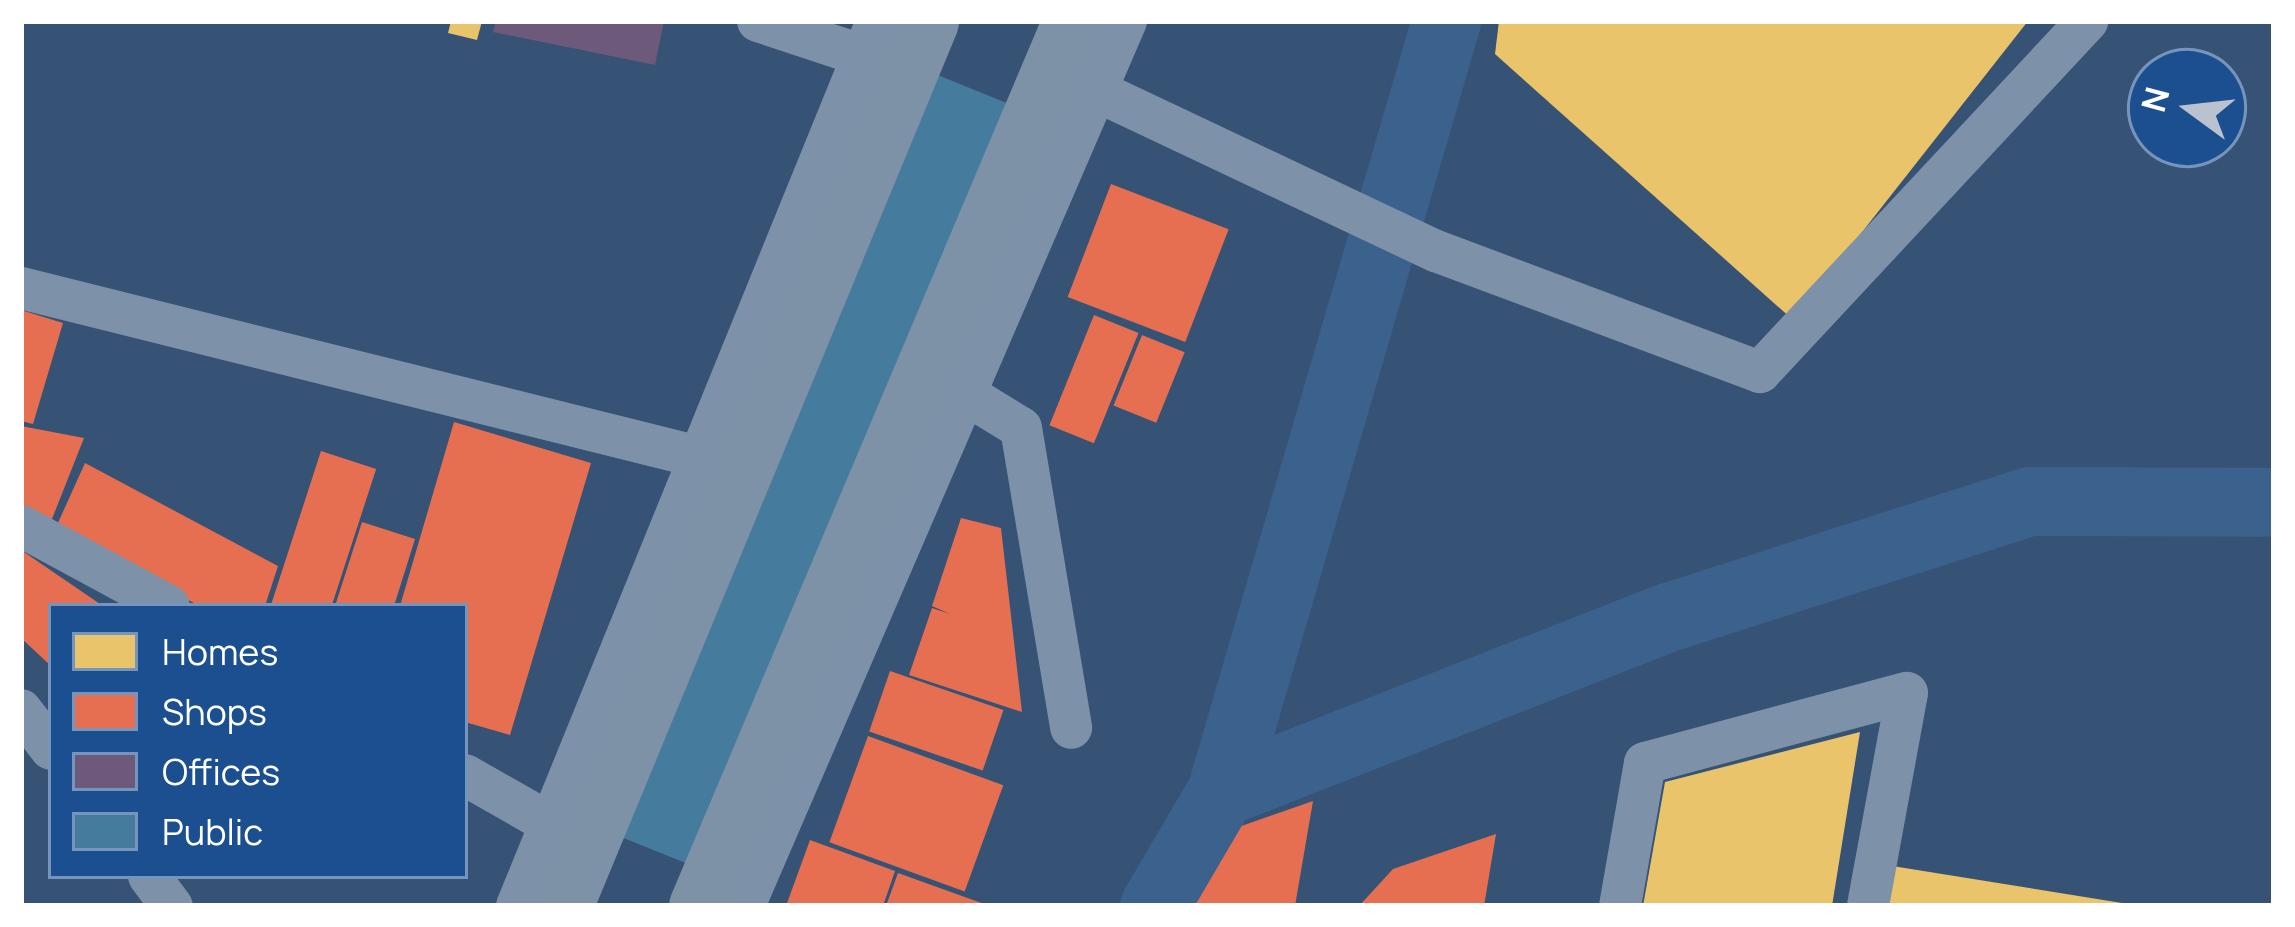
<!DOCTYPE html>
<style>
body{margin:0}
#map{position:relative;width:2295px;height:927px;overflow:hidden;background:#365274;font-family:Manrope,sans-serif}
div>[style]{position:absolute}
.homes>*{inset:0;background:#e9c46a}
.shops>*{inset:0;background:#e76f51;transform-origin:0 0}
.offices>*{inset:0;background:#6d597a}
.public>*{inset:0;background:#457b9d;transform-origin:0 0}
.river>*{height:69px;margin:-34.5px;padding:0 34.5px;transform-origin:34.5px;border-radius:34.5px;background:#3b618d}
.minor>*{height:42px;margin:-21px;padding:0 21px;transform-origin:21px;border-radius:21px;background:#7d92a8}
.highway>*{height:63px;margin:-31.5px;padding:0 31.5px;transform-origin:31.5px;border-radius:31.5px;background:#7e92a7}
span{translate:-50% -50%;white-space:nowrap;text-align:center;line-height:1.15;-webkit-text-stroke:12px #1b4f8f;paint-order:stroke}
.frame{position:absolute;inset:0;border:24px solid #fff;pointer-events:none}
.legend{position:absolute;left:48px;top:603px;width:420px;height:276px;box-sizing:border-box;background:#1b4f8f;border:3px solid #7695bc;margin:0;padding:15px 21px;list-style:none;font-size:36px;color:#fff}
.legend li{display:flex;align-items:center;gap:24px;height:60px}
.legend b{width:60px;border:3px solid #7695bc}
.north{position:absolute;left:2127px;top:48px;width:120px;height:120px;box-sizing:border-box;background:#1b4f8f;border:3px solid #7695bc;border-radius:50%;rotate:285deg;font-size:33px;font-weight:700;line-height:48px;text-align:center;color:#fff}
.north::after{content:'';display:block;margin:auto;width:42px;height:54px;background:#b9c2ce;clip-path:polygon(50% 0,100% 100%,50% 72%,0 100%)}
</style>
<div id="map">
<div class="homes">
<div style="clip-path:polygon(451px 21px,482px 21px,477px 40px,448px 33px)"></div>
<div style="clip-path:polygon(1499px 21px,2028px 21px,1793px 320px,1495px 54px)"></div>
<div style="clip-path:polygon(1860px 732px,1832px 906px,1643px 906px,1665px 782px)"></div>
<div style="clip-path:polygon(1886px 865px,2122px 903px,2122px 906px,1879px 906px)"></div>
</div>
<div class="shops">
<div style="left:1111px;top:184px;width:126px;height:121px;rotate:21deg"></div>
<div style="clip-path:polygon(21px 310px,63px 323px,33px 424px,21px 421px)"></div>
<div style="left:1094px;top:315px;width:48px;height:119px;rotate:22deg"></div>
<div style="left:1142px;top:335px;width:46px;height:76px;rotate:22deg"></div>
<div style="clip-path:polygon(454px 422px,591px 463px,510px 735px,465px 722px,465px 606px,400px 606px)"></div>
<div style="clip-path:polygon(21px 426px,84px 438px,52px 519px,21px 508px)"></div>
<div style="left:321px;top:451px;width:58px;height:163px;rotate:18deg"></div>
<div style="clip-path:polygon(85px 463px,278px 566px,265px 606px,199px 606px,57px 525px)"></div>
<div style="clip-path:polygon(961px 518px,1001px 528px,1022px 712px,909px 675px,932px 608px,950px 614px,932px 606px)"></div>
<div style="clip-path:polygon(362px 522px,415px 539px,394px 606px,335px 606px)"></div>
<div style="clip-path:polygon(21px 550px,103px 606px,51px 606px,51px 666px,21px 638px)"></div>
<div style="left:890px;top:671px;width:120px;height:64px;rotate:19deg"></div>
<div style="left:868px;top:736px;width:144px;height:113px;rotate:20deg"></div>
<div style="clip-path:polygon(1313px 801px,1295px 906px,1147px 906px,1210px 837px)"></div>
<div style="clip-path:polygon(1496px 834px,1484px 906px,1359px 906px,1393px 869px)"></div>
<div style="clip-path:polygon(810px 840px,895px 871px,883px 906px,786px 906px)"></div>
<div style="clip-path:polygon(898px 873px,987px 905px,987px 906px,886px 906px)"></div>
</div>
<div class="offices">
<div style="clip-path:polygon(496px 21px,664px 21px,655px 65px,493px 32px)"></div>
</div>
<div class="public">
<div style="left:898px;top:59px;width:120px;height:825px;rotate:22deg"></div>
</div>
<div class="river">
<div style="left:1446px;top:21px;width:803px;rotate:106.27deg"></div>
<div style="left:1221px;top:792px;width:480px;rotate:-21.4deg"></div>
<div style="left:1668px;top:617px;width:380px;rotate:-17.8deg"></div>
<div style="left:2030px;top:501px;width:244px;rotate:0.2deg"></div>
<div style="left:1154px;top:906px;width:132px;rotate:-59.6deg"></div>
</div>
<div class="minor">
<div style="left:758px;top:21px;width:137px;rotate:18.3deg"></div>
<div style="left:1097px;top:91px;width:375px;rotate:25.3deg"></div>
<div style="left:1436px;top:251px;width:346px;rotate:20.5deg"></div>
<div style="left:1760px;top:372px;width:480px;rotate:-47deg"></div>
<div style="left:21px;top:288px;width:723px;rotate:14deg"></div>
<div style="left:967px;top:395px;width:63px;rotate:31.4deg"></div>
<div style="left:1021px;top:428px;width:304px;rotate:80.5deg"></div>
<div style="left:21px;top:526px;width:168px;rotate:28.4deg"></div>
<div style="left:21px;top:710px;width:49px;rotate:52.4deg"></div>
<div style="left:465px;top:775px;width:99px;rotate:29.7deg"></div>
<div style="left:149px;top:876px;width:38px;rotate:53deg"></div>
<div style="left:517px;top:906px;width:955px;rotate:-67.86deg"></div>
<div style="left:744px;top:906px;width:964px;rotate:-66.65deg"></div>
<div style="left:1620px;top:906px;width:145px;rotate:-80.1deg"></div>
<div style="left:1645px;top:763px;width:271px;rotate:-15deg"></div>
<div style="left:1907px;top:693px;width:217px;rotate:100.4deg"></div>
</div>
<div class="highway">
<div style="left:561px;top:906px;width:958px;rotate:-67.53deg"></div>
<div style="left:700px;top:906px;width:961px;rotate:-67.09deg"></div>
</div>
<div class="frame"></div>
<ul class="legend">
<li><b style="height:33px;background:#e9c46a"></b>Homes</li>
<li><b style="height:33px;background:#e76f51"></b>Shops</li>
<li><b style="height:33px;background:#6d597a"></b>Offices</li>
<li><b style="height:33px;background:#457b9d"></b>Public</li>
</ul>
<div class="north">N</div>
</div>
